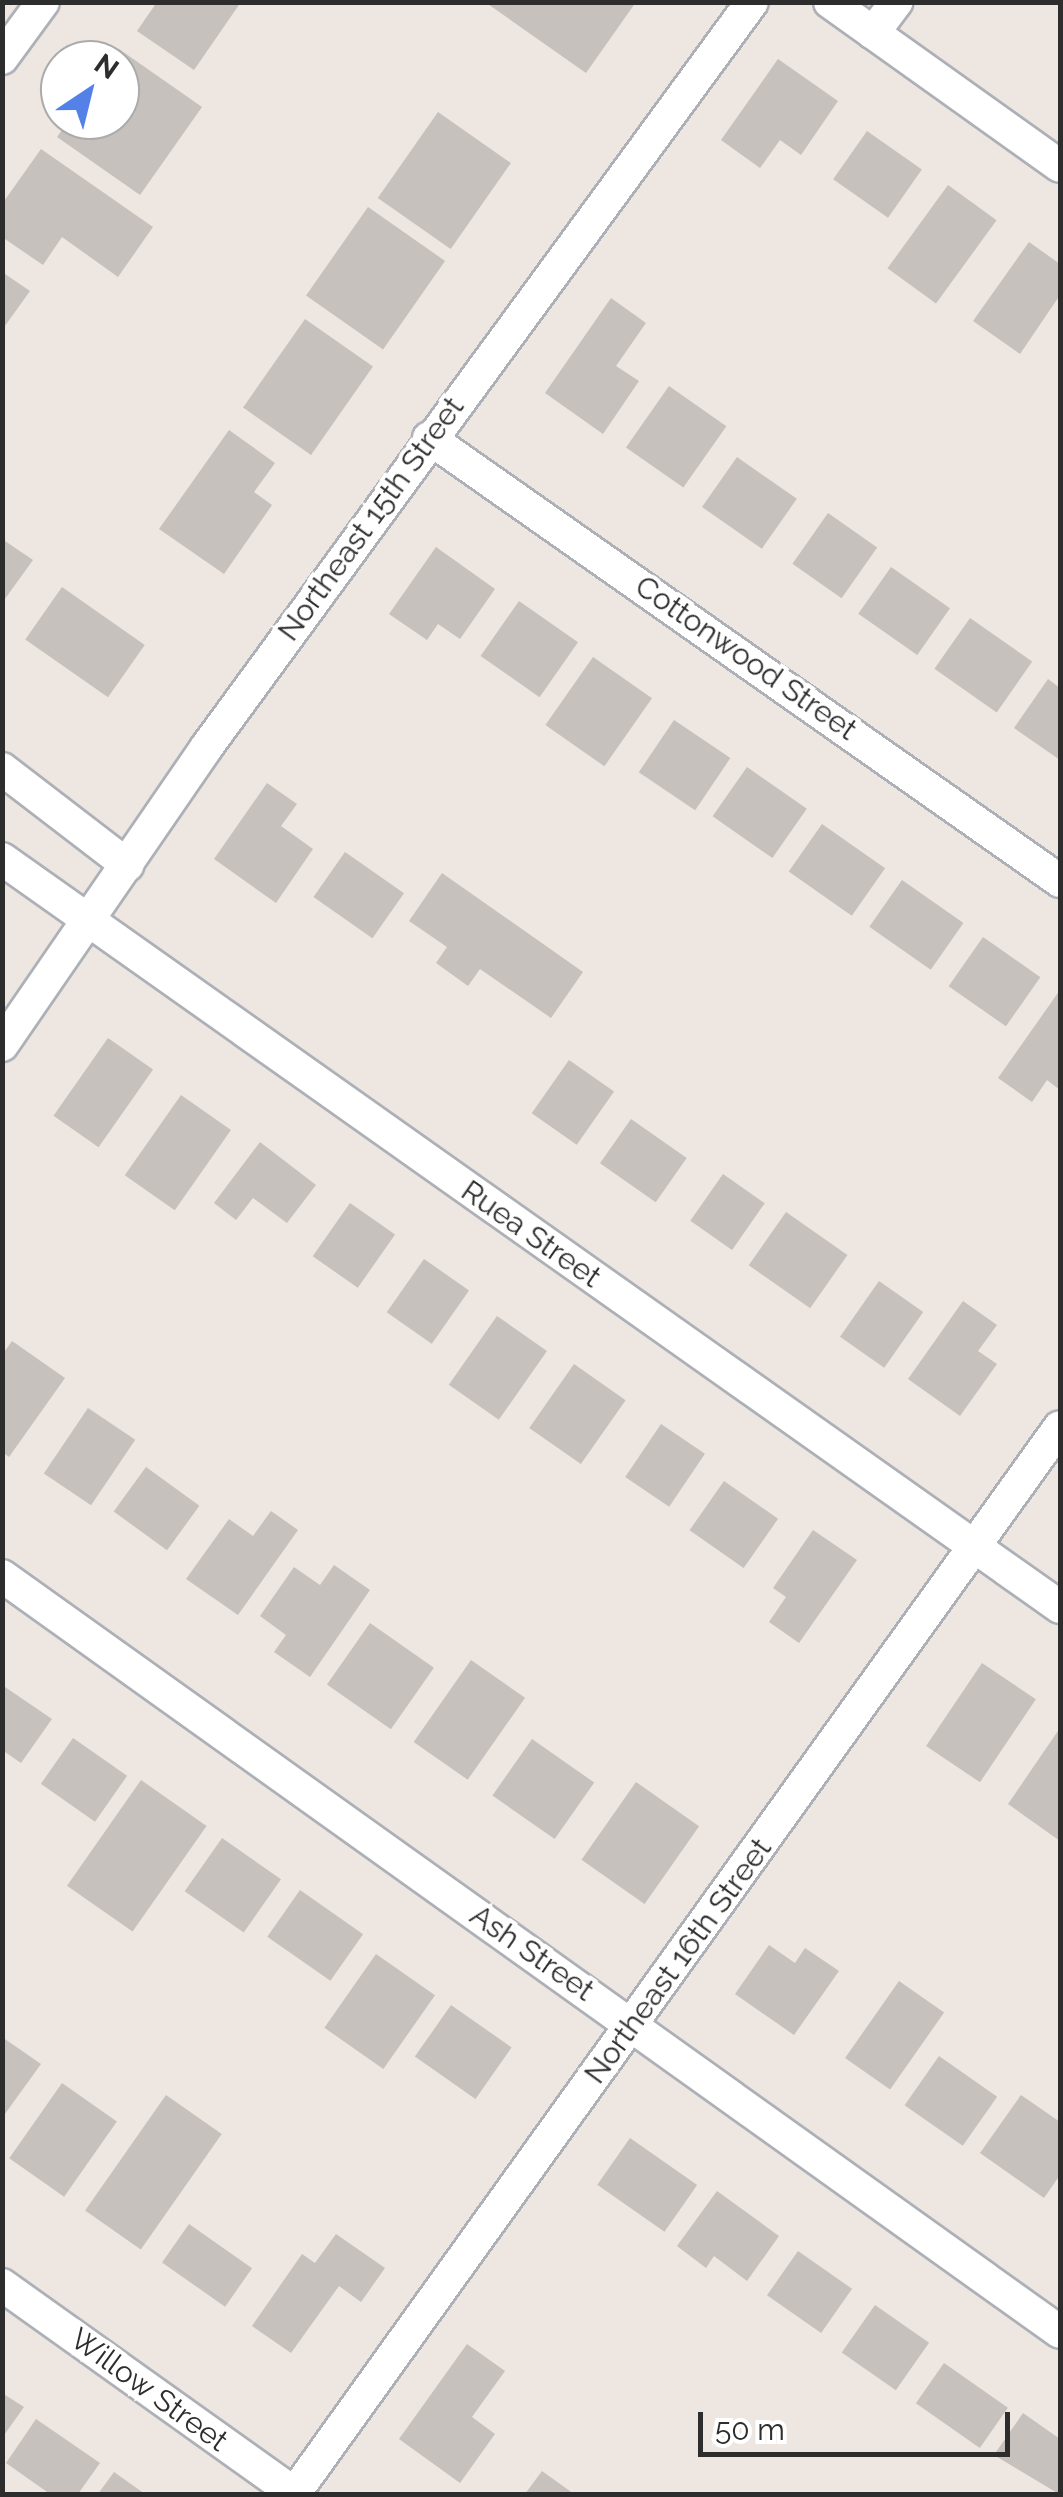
<!DOCTYPE html>
<style>
body{margin:0}
#map{position:relative;width:1063px;height:2497px;overflow:hidden;background:#ede6e1;font-family:Raleway,sans-serif}
div>[style]{position:absolute}
.building>*{inset:0;background:#c6c1bc;transform-origin:0 0}
.roads{filter:drop-shadow(2px 0 #adb0b7) drop-shadow(-2px 0 #adb0b7) drop-shadow(0 2px #adb0b7) drop-shadow(0 -2px #adb0b7)}
.minor>*{height:32px;margin:-16px;padding:0 16px;transform-origin:16px;border-radius:16px;background:#fff}
span{translate:-50% -50%;white-space:nowrap;text-align:center;line-height:1.15;-webkit-text-stroke:8px #fff;paint-order:stroke}
.street-label{font-size:30px;color:#2d2d2d}
.frame{position:absolute;inset:0;border:5px solid #2d2d2d;pointer-events:none}
.north{position:absolute;left:40px;top:40px;width:100px;height:100px;box-sizing:border-box;background:#fff;border:2px solid #ababab;border-radius:50%;rotate:35deg;font-size:28px;font-weight:700;line-height:40px;text-align:center;color:#2d2d2d}
.north::after{content:'';display:block;margin:auto;width:35px;height:45px;background:#5481e7;clip-path:polygon(50% 0,100% 100%,50% 72%,0 100%)}
.scale{position:absolute;left:698px;top:2412px;width:312px;height:45px;box-sizing:border-box;border:5px solid #2d2d2d;border-top:0;padding-left:12px;font-size:30px;line-height:35px;white-space:nowrap;color:#2d2d2d;-webkit-text-stroke:8px #fff;paint-order:stroke}
</style>
<div id="map">
<div class="building">
<div style="clip-path:polygon(157px 2px,241px 2px,194px 70px,137px 31px)"></div>
<div style="clip-path:polygon(485px 2px,636px 2px,586px 73px)"></div>
<div style="clip-path:polygon(119px 49px,202px 107px,140px 195px,57px 137px,69px 120px,120px 120px,120px 60px,111px 60px)"></div>
<div style="clip-path:polygon(778px 59px,838px 101px,801px 155px,780px 140px,760px 168px,721px 140px)"></div>
<div style="left:438px;top:112px;width:89px;height:105px;rotate:35deg"></div>
<div style="left:867px;top:131px;width:67px;height:59px;rotate:35deg"></div>
<div style="clip-path:polygon(41px 149px,153px 227px,118px 277px,62px 237px,43px 265px,2px 237px,2px 204px)"></div>
<div style="left:948px;top:185px;width:60px;height:103px;rotate:36deg"></div>
<div style="left:368px;top:207px;width:94px;height:108px;rotate:35deg"></div>
<div style="clip-path:polygon(1029px 242px,1060px 264px,1060px 295px,1020px 354px,973px 321px)"></div>
<div style="clip-path:polygon(2px 272px,30px 291px,2px 330px)"></div>
<div style="clip-path:polygon(611px 298px,646px 323px,616px 366px,639px 381px,603px 434px,545px 393px)"></div>
<div style="left:305px;top:319px;width:83px;height:108px;rotate:35deg"></div>
<div style="left:669px;top:386px;width:70px;height:75px;rotate:35deg"></div>
<div style="clip-path:polygon(229px 430px,275px 463px,254px 492px,272px 505px,224px 574px,159px 529px)"></div>
<div style="left:737px;top:457px;width:73px;height:61px;rotate:35deg"></div>
<div style="left:828px;top:513px;width:60px;height:62px;rotate:35deg"></div>
<div style="clip-path:polygon(2px 539px,33px 560px,2px 603px)"></div>
<div style="clip-path:polygon(436px 547px,495px 589px,460px 639px,438px 624px,427px 640px,389px 614px)"></div>
<div style="left:891px;top:567px;width:72px;height:57px;rotate:35deg"></div>
<div style="left:62px;top:587px;width:101px;height:64px;rotate:35deg"></div>
<div style="left:519px;top:601px;width:72px;height:67px;rotate:35deg"></div>
<div style="left:970px;top:618px;width:76px;height:62px;rotate:35deg"></div>
<div style="left:593px;top:657px;width:72px;height:83px;rotate:35deg"></div>
<div style="clip-path:polygon(1048px 679px,1060px 688px,1060px 760px,1014px 728px)"></div>
<div style="left:674px;top:720px;width:68px;height:63px;rotate:34deg"></div>
<div style="left:747px;top:767px;width:73px;height:60px;rotate:35deg"></div>
<div style="clip-path:polygon(267px 783px,297px 804px,281px 826px,313px 849px,276px 903px,214px 859px)"></div>
<div style="left:822px;top:824px;width:77px;height:58px;rotate:35deg"></div>
<div style="left:345px;top:852px;width:72px;height:55px;rotate:35deg"></div>
<div style="clip-path:polygon(442px 873px,583px 972px,551px 1018px,480px 969px,468px 986px,436px 963px,447px 947px,409px 921px)"></div>
<div style="left:902px;top:880px;width:75px;height:57px;rotate:35deg"></div>
<div style="left:983px;top:937px;width:70px;height:60px;rotate:35deg"></div>
<div style="clip-path:polygon(1060px 990px,1060px 1090px,1047px 1080px,1032px 1102px,998px 1078px)"></div>
<div style="left:108px;top:1038px;width:55px;height:95px;rotate:35deg"></div>
<div style="left:569px;top:1060px;width:55px;height:65px;rotate:35deg"></div>
<div style="left:181px;top:1095px;width:61px;height:98px;rotate:35deg"></div>
<div style="left:631px;top:1119px;width:68px;height:54px;rotate:35deg"></div>
<div style="clip-path:polygon(260px 1142px,316px 1185px,287px 1223px,253px 1198px,236px 1220px,214px 1203px)"></div>
<div style="left:723px;top:1174px;width:51px;height:57px;rotate:35deg"></div>
<div style="left:350px;top:1203px;width:55px;height:65px;rotate:35deg"></div>
<div style="left:786px;top:1212px;width:75px;height:65px;rotate:35deg"></div>
<div style="left:424px;top:1259px;width:55px;height:65px;rotate:35deg"></div>
<div style="left:879px;top:1281px;width:54px;height:68px;rotate:35deg"></div>
<div style="clip-path:polygon(963px 1301px,997px 1325px,978px 1351px,997px 1364px,960px 1416px,908px 1379px)"></div>
<div style="left:497px;top:1316px;width:61px;height:84px;rotate:35deg"></div>
<div style="clip-path:polygon(12px 1341px,65px 1378px,9px 1457px,2px 1452px,2px 1355px)"></div>
<div style="left:574px;top:1364px;width:63px;height:78px;rotate:35deg"></div>
<div style="left:88px;top:1408px;width:57px;height:79px;rotate:34deg"></div>
<div style="left:661px;top:1424px;width:53px;height:64px;rotate:34deg"></div>
<div style="left:146px;top:1467px;width:66px;height:55px;rotate:36deg"></div>
<div style="left:724px;top:1481px;width:66px;height:60px;rotate:35deg"></div>
<div style="clip-path:polygon(271px 1511px,298px 1530px,238px 1615px,186px 1579px,229px 1519px,253px 1536px)"></div>
<div style="clip-path:polygon(813px 1530px,857px 1560px,799px 1643px,769px 1622px,786px 1597px,773px 1588px)"></div>
<div style="clip-path:polygon(334px 1565px,370px 1590px,310px 1677px,274px 1652px,286px 1635px,260px 1616px,294px 1567px,320px 1585px)"></div>
<div style="left:370px;top:1623px;width:78px;height:75px;rotate:35deg"></div>
<div style="left:471px;top:1660px;width:66px;height:100px;rotate:35deg"></div>
<div style="left:982px;top:1663px;width:65px;height:100px;rotate:34deg"></div>
<div style="clip-path:polygon(2px 1685px,52px 1719px,21px 1763px,2px 1750px)"></div>
<div style="clip-path:polygon(1060px 1728px,1060px 1841px,1008px 1804px)"></div>
<div style="left:73px;top:1738px;width:66px;height:56px;rotate:35deg"></div>
<div style="left:532px;top:1739px;width:76px;height:69px;rotate:35deg"></div>
<div style="left:141px;top:1780px;width:80px;height:129px;rotate:35deg"></div>
<div style="left:636px;top:1782px;width:77px;height:95px;rotate:35deg"></div>
<div style="left:222px;top:1838px;width:72px;height:65px;rotate:35deg"></div>
<div style="left:300px;top:1890px;width:77px;height:57px;rotate:35deg"></div>
<div style="clip-path:polygon(769px 1945px,795px 1963px,805px 1948px,839px 1971px,794px 2035px,735px 1994px)"></div>
<div style="left:376px;top:1954px;width:72px;height:90px;rotate:35deg"></div>
<div style="left:899px;top:1981px;width:55px;height:94px;rotate:35deg"></div>
<div style="left:451px;top:2005px;width:74px;height:63px;rotate:35deg"></div>
<div style="clip-path:polygon(2px 2037px,41px 2064px,2px 2118px)"></div>
<div style="left:939px;top:2056px;width:71px;height:60px;rotate:35deg"></div>
<div style="left:62px;top:2083px;width:67px;height:92px;rotate:35deg"></div>
<div style="left:166px;top:2095px;width:68px;height:141px;rotate:35deg"></div>
<div style="clip-path:polygon(1021px 2095px,1060px 2122px,1060px 2175px,1044px 2198px,980px 2153px)"></div>
<div style="left:630px;top:2138px;width:82px;height:57px;rotate:35deg"></div>
<div style="clip-path:polygon(717px 2191px,779px 2236px,747px 2281px,714px 2256px,706px 2268px,677px 2246px)"></div>
<div style="left:189px;top:2224px;width:77px;height:47px;rotate:35deg"></div>
<div style="clip-path:polygon(336px 2234px,385px 2268px,361px 2302px,339px 2286px,291px 2353px,252px 2326px,302px 2254px,315px 2263px)"></div>
<div style="left:798px;top:2251px;width:66px;height:54px;rotate:35deg"></div>
<div style="left:875px;top:2305px;width:66px;height:58px;rotate:35deg"></div>
<div style="clip-path:polygon(467px 2344px,505px 2371px,472px 2417px,495px 2434px,460px 2483px,399px 2439px)"></div>
<div style="left:944px;top:2363px;width:78px;height:49px;rotate:35deg"></div>
<div style="clip-path:polygon(2px 2393px,24px 2407px,2px 2438px)"></div>
<div style="clip-path:polygon(1023px 2413px,1060px 2439px,1059px 2494px,994px 2455px)"></div>
<div style="clip-path:polygon(36px 2419px,100px 2463px,78px 2494px,50px 2494px,6px 2463px)"></div>
<div style="clip-path:polygon(542px 2471px,574px 2494px,525px 2494px)"></div>
<div style="clip-path:polygon(114px 2472px,145px 2494px,98px 2494px)"></div>
</div>
<div class="roads">
<div class="minor">
<div style="left:830px;top:2px;width:282px;rotate:35.5deg"></div>
<div style="left:873px;top:33px;width:39px;rotate:-53deg"></div>
<div style="left:2px;top:58px;width:69px;rotate:-53.8deg"></div>
<div style="left:429px;top:438px;width:771px;rotate:35.07deg"></div>
<div style="left:2px;top:769px;width:158px;rotate:37.5deg"></div>
<div style="left:2px;top:859px;width:1296px;rotate:35.26deg"></div>
<div style="left:2px;top:1045px;width:360px;rotate:-55.5deg"></div>
<div style="left:206px;top:748px;width:924px;rotate:-53.8deg"></div>
<div style="left:2px;top:1576px;width:1300px;rotate:35.55deg"></div>
<div style="left:2px;top:2285px;width:360px;rotate:35.5deg"></div>
<div style="left:294px;top:2494px;width:1313px;rotate:-54.33deg"></div>
</div>
</div>
<div class="street-label">
<span style="left:371px;top:519px;rotate:-54deg">Northeast 15th Street</span>
<span style="left:746px;top:658px;rotate:35deg">Cottonwood Street</span>
<span style="left:531px;top:1234px;rotate:35deg">Ruea Street</span>
<span style="left:532px;top:1953px;rotate:35deg">Ash Street</span>
<span style="left:678px;top:1961px;rotate:-54deg">Northeast 16th Street</span>
<span style="left:149px;top:2390px;rotate:36deg">Willow Street</span>
</div>
<div class="frame"></div>
<div class="north">N</div>
<div class="scale">50 m</div>
</div>
